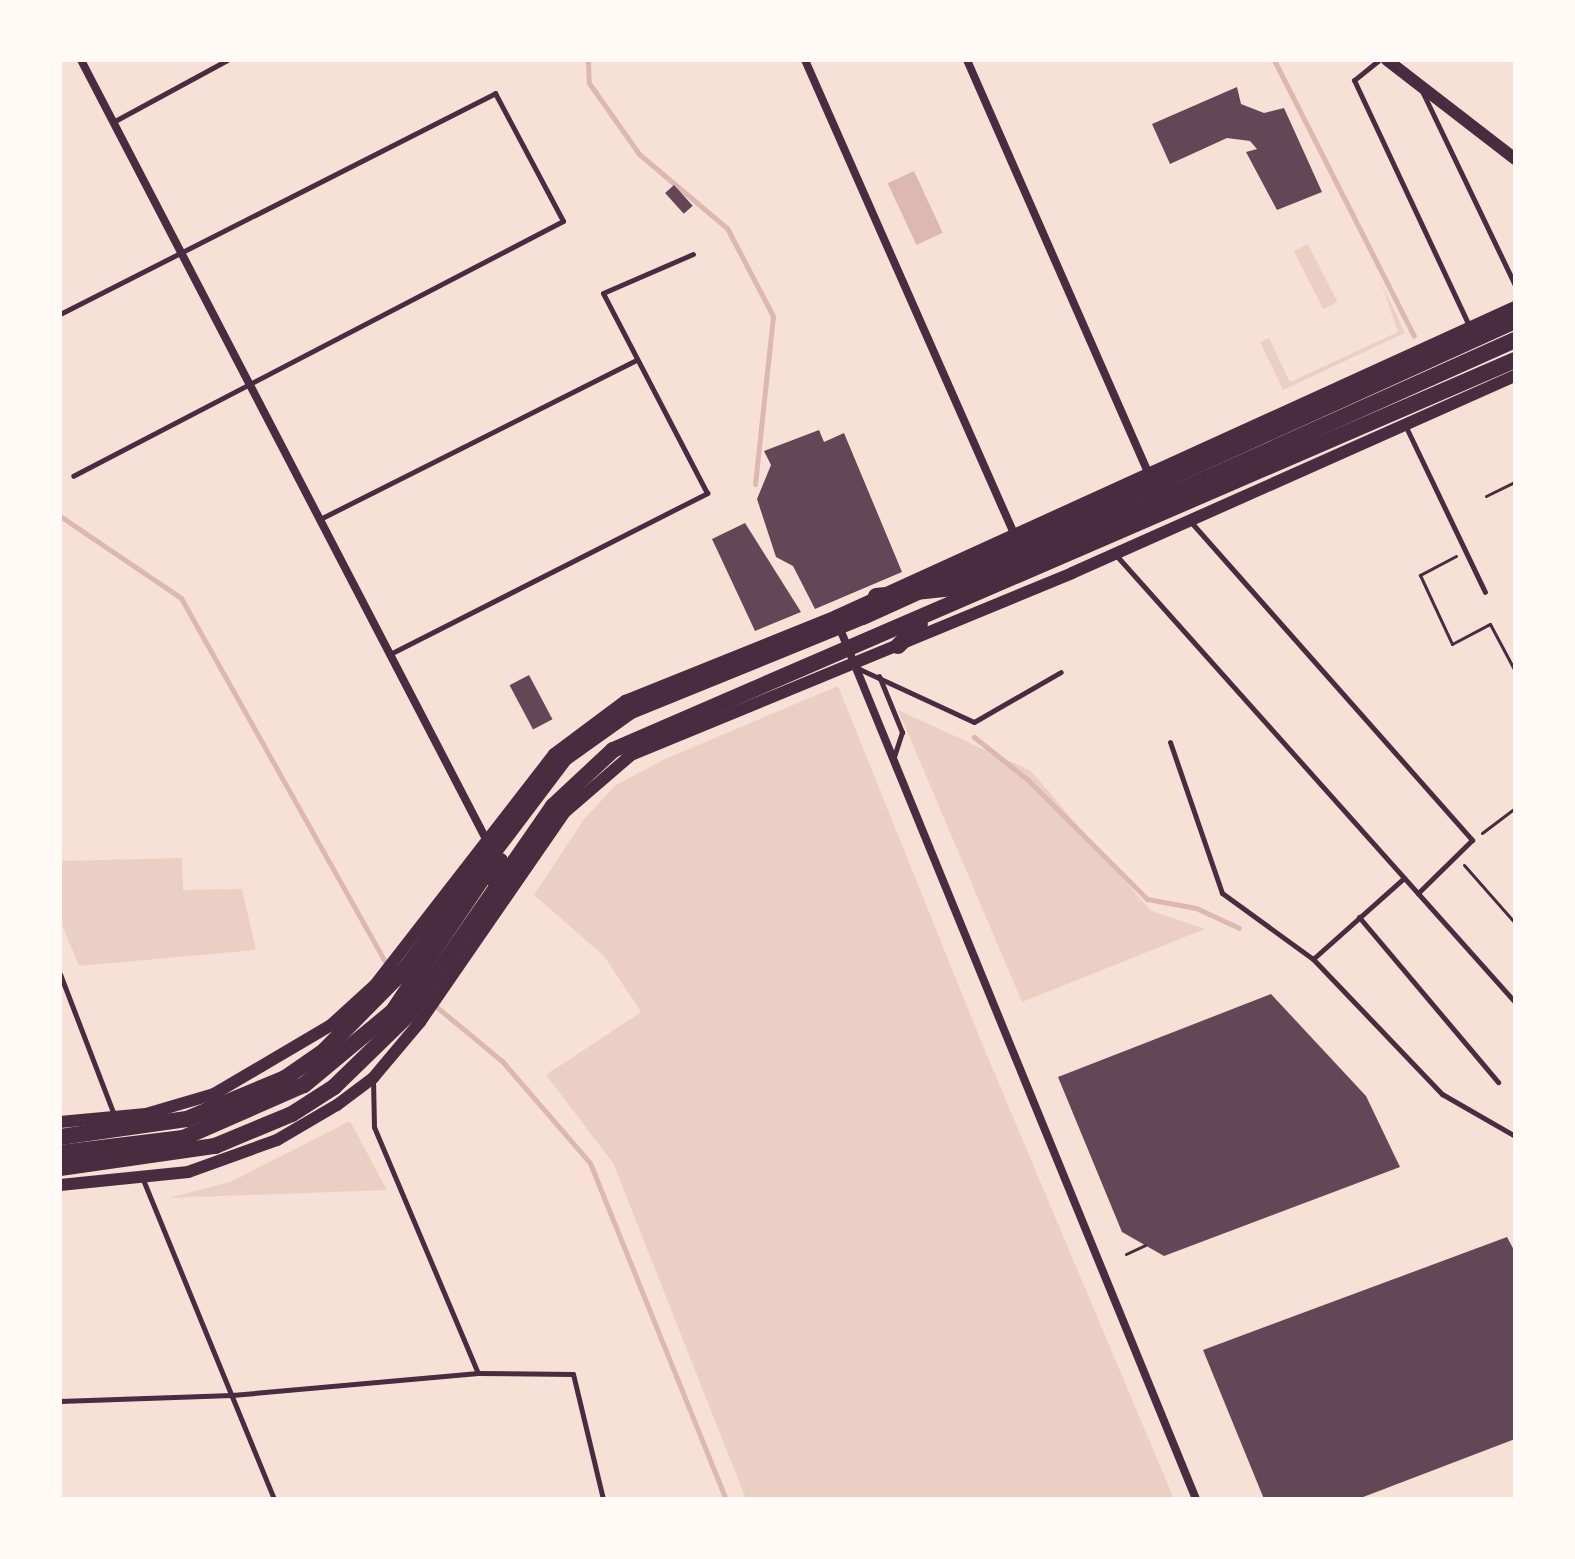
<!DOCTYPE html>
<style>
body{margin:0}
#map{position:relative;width:1575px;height:1559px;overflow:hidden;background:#f7e1d7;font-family:Overpass,sans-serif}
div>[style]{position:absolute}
.green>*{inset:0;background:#ebcfc5;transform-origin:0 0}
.water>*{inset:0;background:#dcb8b0;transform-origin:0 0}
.stream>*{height:5px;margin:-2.5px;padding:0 2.5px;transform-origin:2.5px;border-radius:2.5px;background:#dcb8b0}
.building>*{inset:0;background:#644757;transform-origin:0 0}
.path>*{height:3px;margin:-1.5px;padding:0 1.5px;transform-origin:1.5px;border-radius:1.5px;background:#4a2c40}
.service>*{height:5px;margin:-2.5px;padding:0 2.5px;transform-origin:2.5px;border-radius:2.5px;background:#4a2c40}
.minor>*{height:8px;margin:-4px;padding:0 4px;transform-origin:4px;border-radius:4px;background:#4a2c40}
.tertiary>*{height:12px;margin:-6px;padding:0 6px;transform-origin:6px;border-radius:6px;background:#4a2c40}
.trunk>*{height:16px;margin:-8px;padding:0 8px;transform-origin:8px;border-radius:8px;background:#4a2c40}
span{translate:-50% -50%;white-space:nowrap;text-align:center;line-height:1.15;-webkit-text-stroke:7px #fffaf5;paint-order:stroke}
.frame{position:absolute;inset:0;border:62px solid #fffaf5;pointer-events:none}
</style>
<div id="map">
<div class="green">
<div style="left:1308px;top:244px;width:65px;height:16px;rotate:63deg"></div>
<div style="clip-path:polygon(1382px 284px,1405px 333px,1283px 390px,1260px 342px,1269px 338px,1290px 382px,1398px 332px)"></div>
<div style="clip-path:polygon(838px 686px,981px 1041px,1174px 1499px,746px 1499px,613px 1163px,546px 1075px,641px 1012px,604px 956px,534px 895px,584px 819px,616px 785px,665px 759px)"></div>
<div style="clip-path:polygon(898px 710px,1031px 771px,1150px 910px,1205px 929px,1022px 1002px)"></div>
<div style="clip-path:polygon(182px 858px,183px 890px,242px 889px,256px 950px,79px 966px,60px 920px,60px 861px)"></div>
<div style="clip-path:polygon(350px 1121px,387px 1190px,169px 1198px,230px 1182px)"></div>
</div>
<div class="water">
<div style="left:914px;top:171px;width:68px;height:29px;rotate:65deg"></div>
</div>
<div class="stream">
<div style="left:588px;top:60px;width:23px;rotate:88deg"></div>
<div style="left:589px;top:83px;width:87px;rotate:54.8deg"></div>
<div style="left:639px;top:154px;width:115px;rotate:40.1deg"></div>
<div style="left:727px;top:228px;width:99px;rotate:62.4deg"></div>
<div style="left:773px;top:316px;width:169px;rotate:96.1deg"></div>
<div style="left:1274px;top:60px;width:309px;rotate:63.1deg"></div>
<div style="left:60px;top:516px;width:146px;rotate:34.1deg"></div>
<div style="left:181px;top:598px;width:423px;rotate:60.7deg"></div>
<div style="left:974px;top:737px;width:69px;rotate:38.5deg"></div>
<div style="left:1028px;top:780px;width:168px;rotate:45deg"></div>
<div style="left:1147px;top:899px;width:50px;rotate:10.4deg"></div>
<div style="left:1196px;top:908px;width:47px;rotate:24.9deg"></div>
<div style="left:433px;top:1004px;width:89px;rotate:39.6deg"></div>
<div style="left:502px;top:1061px;width:135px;rotate:49.2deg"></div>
<div style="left:590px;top:1163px;width:362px;rotate:68deg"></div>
</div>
<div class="building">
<div style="clip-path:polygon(1237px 87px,1241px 104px,1264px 113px,1284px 108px,1322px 192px,1277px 210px,1246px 152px,1257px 149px,1250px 141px,1227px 138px,1170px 164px,1152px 124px)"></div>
<div style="left:674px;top:185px;width:28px;height:12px;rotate:48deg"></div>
<div style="clip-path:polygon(819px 430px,824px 442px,844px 433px,902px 572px,815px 609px,793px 566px,776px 557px,757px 499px,771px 465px,764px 451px)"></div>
<div style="clip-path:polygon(745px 523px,801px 612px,755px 631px,712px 539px)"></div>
<div style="left:529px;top:675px;width:50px;height:22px;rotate:62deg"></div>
<div style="clip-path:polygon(1271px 994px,1366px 1096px,1400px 1167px,1164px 1256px,1122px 1232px,1058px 1077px)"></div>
<div style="clip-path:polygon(1507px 1237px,1515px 1252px,1515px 1439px,1358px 1499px,1264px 1499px,1203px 1350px)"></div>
</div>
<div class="path">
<div style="left:1486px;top:496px;width:32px;rotate:-26deg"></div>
<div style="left:1456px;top:556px;width:41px;rotate:152.2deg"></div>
<div style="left:1420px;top:575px;width:76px;rotate:65.1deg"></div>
<div style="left:1452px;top:644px;width:43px;rotate:-27.8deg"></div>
<div style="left:1490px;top:624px;width:53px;rotate:62deg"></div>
<div style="left:1482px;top:833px;width:41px;rotate:-37.1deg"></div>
<div style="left:1464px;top:865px;width:77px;rotate:48.7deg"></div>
<div style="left:1126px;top:1254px;width:21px;rotate:-25deg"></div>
</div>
<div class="service">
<div style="left:1379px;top:60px;width:32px;rotate:141deg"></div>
<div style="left:1354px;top:80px;width:271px;rotate:64.9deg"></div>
<div style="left:1422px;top:91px;width:215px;rotate:64.4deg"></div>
<div style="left:113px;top:122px;width:130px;rotate:-28.5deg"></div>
<div style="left:60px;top:314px;width:488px;rotate:-26.9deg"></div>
<div style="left:495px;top:93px;width:145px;rotate:62deg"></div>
<div style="left:563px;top:221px;width:552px;rotate:152.51deg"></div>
<div style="left:1405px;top:425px;width:185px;rotate:64.4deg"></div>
<div style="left:320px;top:519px;width:354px;rotate:-26.7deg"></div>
<div style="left:1190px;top:521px;width:426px;rotate:48.5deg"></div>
<div style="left:1472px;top:840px;width:76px;rotate:135.5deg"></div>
<div style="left:1115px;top:554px;width:601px;rotate:48.24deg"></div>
<div style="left:390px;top:654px;width:356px;rotate:-26.9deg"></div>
<div style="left:707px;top:493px;width:225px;rotate:-117.5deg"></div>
<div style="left:603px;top:293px;width:98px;rotate:-23.4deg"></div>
<div style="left:855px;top:667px;width:131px;rotate:24.8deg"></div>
<div style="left:974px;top:722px;width:100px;rotate:-29.9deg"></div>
<div style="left:879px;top:676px;width:61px;rotate:67.7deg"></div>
<div style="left:902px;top:732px;width:25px;rotate:108deg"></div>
<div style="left:1170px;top:742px;width:160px;rotate:71deg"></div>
<div style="left:1222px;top:893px;width:112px;rotate:36deg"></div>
<div style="left:1313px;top:959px;width:187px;rotate:46.3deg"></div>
<div style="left:1442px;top:1094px;width:84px;rotate:29.9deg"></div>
<div style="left:1359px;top:917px;width:216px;rotate:49.9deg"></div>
<div style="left:1313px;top:959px;width:122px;rotate:-41.7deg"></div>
<div style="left:60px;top:974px;width:153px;rotate:69deg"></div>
<div style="left:373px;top:1079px;width:48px;rotate:88.8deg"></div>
<div style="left:374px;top:1127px;width:267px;rotate:67.1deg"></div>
<div style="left:144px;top:1182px;width:343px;rotate:67.7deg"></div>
<div style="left:60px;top:1401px;width:172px;rotate:-2deg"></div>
<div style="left:232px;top:1395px;width:247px;rotate:-5.1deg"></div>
<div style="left:478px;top:1373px;width:95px;rotate:0.6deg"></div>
<div style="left:573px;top:1374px;width:129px;rotate:76.5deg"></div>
</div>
<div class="minor">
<div style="left:81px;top:60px;width:882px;rotate:62.53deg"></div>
<div style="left:805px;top:60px;width:520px;rotate:66.19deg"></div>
<div style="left:967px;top:60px;width:451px;rotate:66.3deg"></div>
<div style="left:838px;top:624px;width:945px;rotate:67.75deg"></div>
</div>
<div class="tertiary">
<div style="left:1387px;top:60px;width:162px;rotate:37.7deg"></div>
<div style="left:488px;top:879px;width:24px;rotate:-55deg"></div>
<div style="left:60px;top:1122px;width:86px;rotate:-5.3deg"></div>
<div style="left:146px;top:1114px;width:71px;rotate:-16.4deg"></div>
<div style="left:214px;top:1094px;width:136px;rotate:-30.5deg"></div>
<div style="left:331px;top:1025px;width:59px;rotate:-42.3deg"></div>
<div style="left:375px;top:985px;width:292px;rotate:-52.2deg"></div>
<div style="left:554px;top:754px;width:89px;rotate:-36.7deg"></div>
<div style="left:625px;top:701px;width:227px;rotate:-21.9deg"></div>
<div style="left:836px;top:616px;width:746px;rotate:-24.47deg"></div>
<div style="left:60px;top:1185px;width:129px;rotate:-5.8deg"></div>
<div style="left:188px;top:1172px;width:95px;rotate:-19.8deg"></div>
<div style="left:277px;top:1140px;width:69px;rotate:-30.3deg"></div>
<div style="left:337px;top:1105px;width:45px;rotate:-36.9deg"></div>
<div style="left:373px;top:1078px;width:73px;rotate:-50deg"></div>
<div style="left:420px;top:1022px;width:255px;rotate:-55.4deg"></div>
<div style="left:565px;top:812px;width:87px;rotate:-40.8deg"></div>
<div style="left:631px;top:755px;width:477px;rotate:-22.4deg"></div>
<div style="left:1072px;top:573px;width:485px;rotate:-24deg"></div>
</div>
<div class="trunk">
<div style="left:876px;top:596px;width:88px;rotate:-5.8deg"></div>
<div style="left:964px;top:587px;width:604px;rotate:-24.15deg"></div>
<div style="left:898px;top:646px;width:31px;rotate:-45deg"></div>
<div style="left:60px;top:1137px;width:128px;rotate:-8.1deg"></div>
<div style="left:187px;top:1119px;width:106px;rotate:-22.7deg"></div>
<div style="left:285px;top:1078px;width:47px;rotate:-34.7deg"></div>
<div style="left:324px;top:1051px;width:117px;rotate:-45.3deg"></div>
<div style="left:406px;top:968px;width:263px;rotate:-52.9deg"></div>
<div style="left:565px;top:758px;width:81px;rotate:-35.5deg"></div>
<div style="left:631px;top:711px;width:250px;rotate:-22.1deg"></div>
<div style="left:863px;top:617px;width:716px;rotate:-24.42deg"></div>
<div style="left:60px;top:1153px;width:124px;rotate:-7deg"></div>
<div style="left:183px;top:1138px;width:132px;rotate:-23.7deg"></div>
<div style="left:304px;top:1085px;width:116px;rotate:-39.7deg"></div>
<div style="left:393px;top:1011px;width:170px;rotate:-56deg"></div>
<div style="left:60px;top:1168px;width:157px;rotate:-8.1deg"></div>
<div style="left:215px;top:1146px;width:83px;rotate:-22.6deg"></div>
<div style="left:292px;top:1114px;width:50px;rotate:-32.7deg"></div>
<div style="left:334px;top:1087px;width:105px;rotate:-44.2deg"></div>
<div style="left:409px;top:1014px;width:253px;rotate:-55.3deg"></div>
<div style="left:553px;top:806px;width:82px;rotate:-43deg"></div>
<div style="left:613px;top:750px;width:983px;rotate:-23.38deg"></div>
</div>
<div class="frame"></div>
</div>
